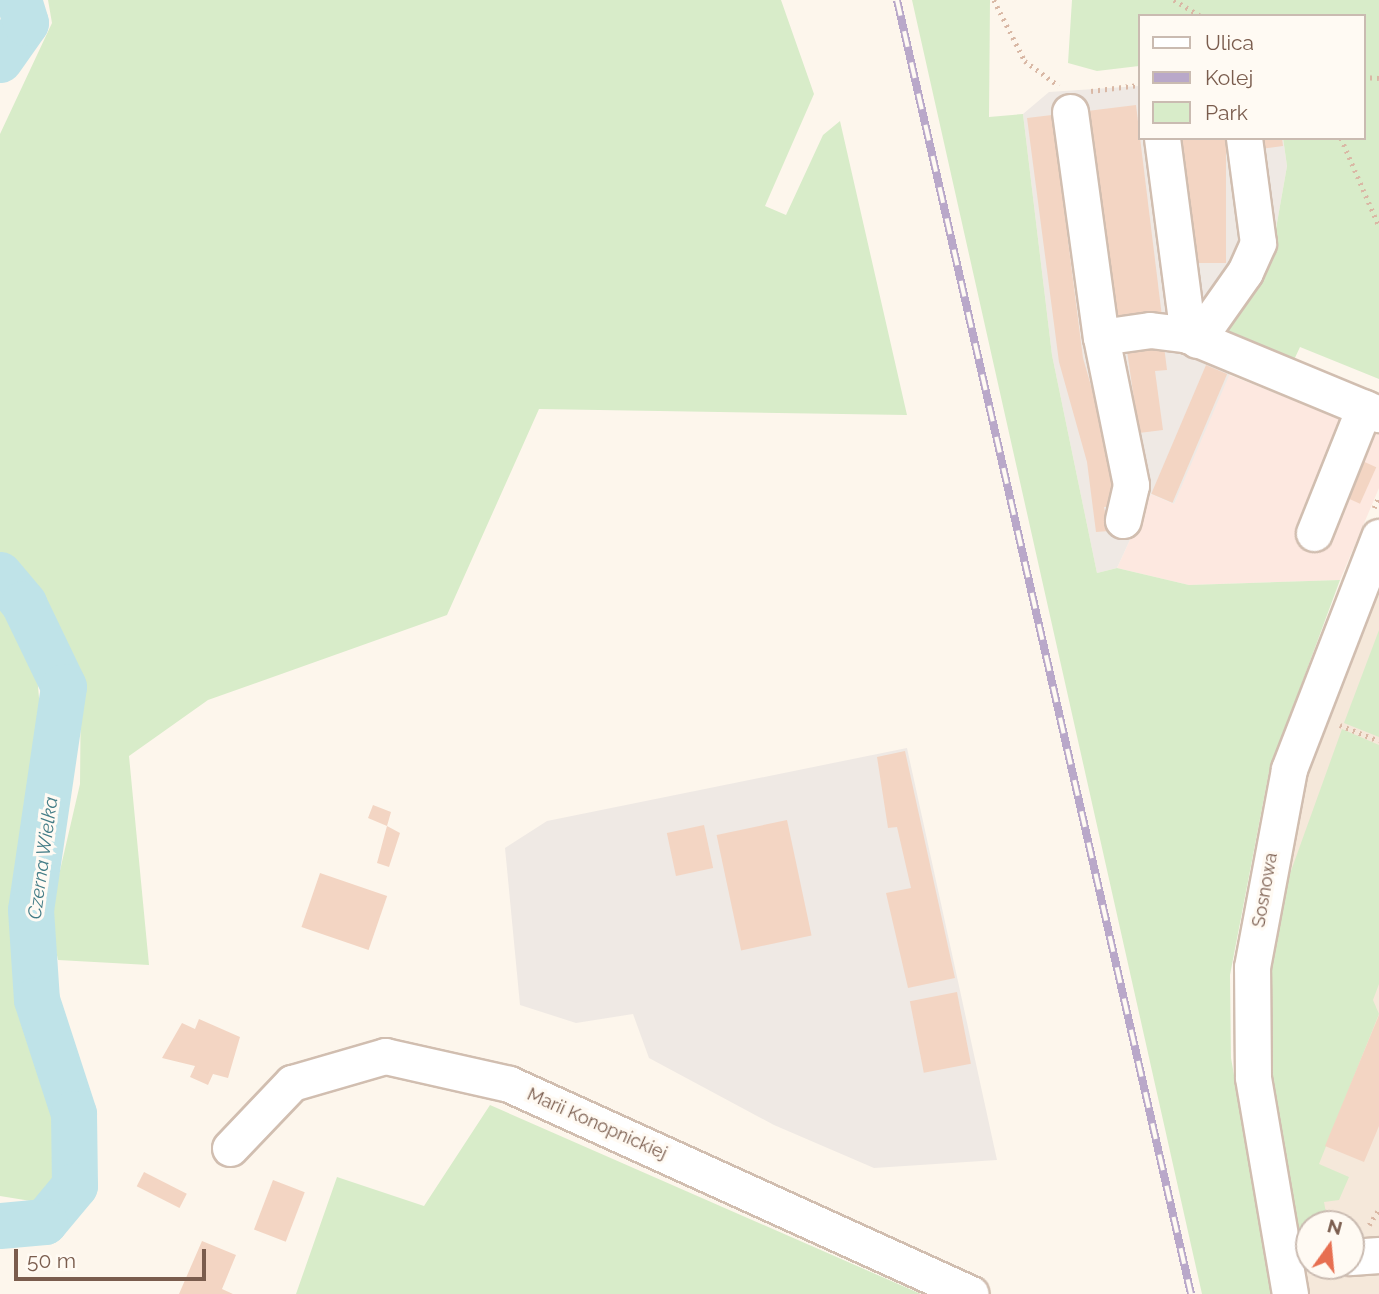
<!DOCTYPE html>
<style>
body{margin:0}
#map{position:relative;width:1379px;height:1294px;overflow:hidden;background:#fdf6ec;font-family:Raleway,sans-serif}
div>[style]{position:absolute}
.residential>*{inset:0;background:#f5e8da}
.commercial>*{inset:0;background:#fde8e0}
.industrial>*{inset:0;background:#efe9e4}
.green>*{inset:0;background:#d8ecc9}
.river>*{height:46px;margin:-23px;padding:0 23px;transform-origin:23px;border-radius:23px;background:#bfe3e8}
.building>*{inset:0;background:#f3d5c3;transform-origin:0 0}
.path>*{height:4.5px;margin-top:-2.25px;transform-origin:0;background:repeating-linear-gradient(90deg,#d9b8a5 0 2px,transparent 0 7px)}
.roads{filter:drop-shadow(2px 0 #d1beb0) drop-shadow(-2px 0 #d1beb0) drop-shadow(0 2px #d1beb0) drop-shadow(0 -2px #d1beb0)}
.minor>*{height:35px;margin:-17.5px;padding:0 17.5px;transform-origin:17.5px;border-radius:17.5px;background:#fff}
.rail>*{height:8px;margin-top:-4px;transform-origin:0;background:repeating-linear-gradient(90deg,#fffaf3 0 16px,#b9a8c9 0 32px);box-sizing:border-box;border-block:2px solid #b9a8c9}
span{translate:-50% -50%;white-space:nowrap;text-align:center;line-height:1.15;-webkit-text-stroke:6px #fffaf3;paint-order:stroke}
.street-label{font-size:18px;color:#7a5c4d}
.water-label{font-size:19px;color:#437c86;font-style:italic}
.legend{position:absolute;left:1138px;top:14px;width:228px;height:126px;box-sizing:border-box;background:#fffaf3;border:2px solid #cabbb1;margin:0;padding:9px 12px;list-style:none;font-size:21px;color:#7a5c4d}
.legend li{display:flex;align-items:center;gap:14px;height:35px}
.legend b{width:35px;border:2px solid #cabbb1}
.north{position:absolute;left:1295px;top:1210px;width:70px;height:70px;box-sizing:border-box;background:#fffaf3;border:2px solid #cabbb1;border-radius:50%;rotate:15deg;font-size:19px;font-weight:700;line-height:28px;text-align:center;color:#7a5c4d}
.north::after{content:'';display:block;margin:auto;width:24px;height:32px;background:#e76f51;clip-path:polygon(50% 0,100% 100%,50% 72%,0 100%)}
.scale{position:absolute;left:14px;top:1249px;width:192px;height:32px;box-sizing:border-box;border:4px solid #7a5c4d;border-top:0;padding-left:9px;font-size:21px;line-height:24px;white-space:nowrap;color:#7a5c4d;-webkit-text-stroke:5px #fffaf3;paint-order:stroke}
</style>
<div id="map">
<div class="residential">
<div style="clip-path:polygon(evenodd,1379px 567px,1379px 1294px,1303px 1294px,1262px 1017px,1291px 815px,1379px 567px,1309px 1224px,1351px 1224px,1351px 1266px,1309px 1266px,1309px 1224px)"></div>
</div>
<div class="commercial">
<div style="clip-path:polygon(1227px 374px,1379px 434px,1379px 488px,1340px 580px,1189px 585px,1117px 568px,1151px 494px,1174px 504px)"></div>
</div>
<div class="industrial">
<div style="clip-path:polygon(1139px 86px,1139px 138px,1283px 138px,1287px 166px,1274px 240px,1237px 357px,1174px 504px,1151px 494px,1117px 568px,1097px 573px,1052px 355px,1023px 114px,1049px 92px)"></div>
<div style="clip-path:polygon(907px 748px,997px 1160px,874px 1168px,774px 1125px,649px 1058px,633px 1014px,576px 1023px,520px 1005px,505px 848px,547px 821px)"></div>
</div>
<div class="green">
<div style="clip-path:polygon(48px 0,781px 0,814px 94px,765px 206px,786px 215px,823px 135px,840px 121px,907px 415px,539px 409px,447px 615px,208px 700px,129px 756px,149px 965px,58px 960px,49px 918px,80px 784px,81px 683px,47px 613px,0 552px,0 134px,52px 23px)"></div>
<div style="clip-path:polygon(912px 0,990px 0,989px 117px,1023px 114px,1052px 355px,1097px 573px,1117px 568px,1189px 585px,1340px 580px,1269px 772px,1230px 975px,1231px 1058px,1273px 1294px,1202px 1294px)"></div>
<div style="clip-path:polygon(1072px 0,1379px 0,1379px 379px,1300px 347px,1293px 362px,1216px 331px,1274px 240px,1287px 166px,1283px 138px,1363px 138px,1363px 16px,1139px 16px,1139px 66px,1097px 71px,1068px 63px)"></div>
<div style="clip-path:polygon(0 598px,17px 618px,36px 664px,41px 720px,12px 919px,20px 1009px,61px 1125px,59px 1173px,37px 1202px,0 1196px)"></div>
<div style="clip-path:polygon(1379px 630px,1379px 737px,1344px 723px)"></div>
<div style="clip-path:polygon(1342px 729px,1379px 745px,1379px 984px,1373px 1000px,1379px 1014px,1319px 1164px,1349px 1177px,1339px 1200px,1324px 1202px,1328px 1224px,1309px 1224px,1309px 1238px,1300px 1237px,1295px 1220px,1271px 1082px,1270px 973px,1287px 882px)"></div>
<div style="clip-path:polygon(490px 1105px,581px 1145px,921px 1294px,296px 1294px,337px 1177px,424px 1206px)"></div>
</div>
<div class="river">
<div style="left:0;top:60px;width:45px;rotate:-54.9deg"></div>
<div style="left:26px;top:23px;width:24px;rotate:-107deg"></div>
<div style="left:0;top:575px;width:38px;rotate:50deg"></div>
<div style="left:24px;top:604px;width:92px;rotate:64.3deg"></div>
<div style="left:64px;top:687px;width:225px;rotate:98.4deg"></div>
<div style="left:31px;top:910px;width:90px;rotate:86.2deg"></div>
<div style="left:37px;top:1000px;width:120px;rotate:72deg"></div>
<div style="left:74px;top:1114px;width:72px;rotate:89.2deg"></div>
<div style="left:75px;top:1186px;width:47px;rotate:129.8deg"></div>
<div style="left:45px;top:1222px;width:45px;rotate:174.9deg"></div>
</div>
<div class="building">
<div style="left:1136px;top:105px;width:210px;height:47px;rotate:83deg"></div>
<div style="clip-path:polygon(1052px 115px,1083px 358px,1112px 459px,1118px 506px,1104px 507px,1109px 531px,1096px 532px,1087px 462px,1059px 362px,1027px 118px)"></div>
<div style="left:1178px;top:138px;width:48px;height:125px"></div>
<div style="clip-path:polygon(1257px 138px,1282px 138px,1283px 146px,1259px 149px)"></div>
<div style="clip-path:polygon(1164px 346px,1167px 370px,1155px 371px,1163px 430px,1139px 433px,1127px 351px)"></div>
<div style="left:1206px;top:365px;width:23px;height:140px;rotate:23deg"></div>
<div style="left:1358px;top:459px;width:20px;height:40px;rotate:24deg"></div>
<div style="clip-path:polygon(905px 751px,955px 978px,908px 988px,886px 893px,911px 888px,897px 827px,888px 828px,877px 757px)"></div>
<div style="clip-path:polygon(373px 805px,391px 812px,387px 826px,400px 833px,389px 867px,377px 863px,387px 826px,368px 818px)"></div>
<div style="left:787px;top:820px;width:118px;height:72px;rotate:78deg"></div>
<div style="left:704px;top:825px;width:44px;height:38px;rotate:78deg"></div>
<div style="left:320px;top:873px;width:71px;height:57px;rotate:19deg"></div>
<div style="left:957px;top:992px;width:73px;height:48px;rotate:79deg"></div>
<div style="clip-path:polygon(1379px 1015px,1379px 1126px,1364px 1162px,1325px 1146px)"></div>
<div style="clip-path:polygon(199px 1019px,240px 1037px,228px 1078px,213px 1074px,208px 1085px,190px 1077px,195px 1066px,162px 1058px,182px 1023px,195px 1029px)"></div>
<div style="left:144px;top:1172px;width:48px;height:16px;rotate:27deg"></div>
<div style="left:273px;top:1180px;width:34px;height:53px;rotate:21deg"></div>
<div style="clip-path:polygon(202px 1241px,236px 1255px,222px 1289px,233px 1294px,179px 1294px)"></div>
</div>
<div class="path">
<div style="left:994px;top:0;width:68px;rotate:63.1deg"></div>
<div style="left:1025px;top:61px;width:42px;rotate:36.3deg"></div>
<div style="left:1174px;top:0;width:31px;rotate:31deg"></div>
<div style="left:1363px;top:77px;width:16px;rotate:4deg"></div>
<div style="left:1091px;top:91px;width:48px;rotate:-7.1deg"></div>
<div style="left:1341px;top:138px;width:96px;rotate:66.6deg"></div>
<div style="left:1374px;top:508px;width:13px;rotate:-67deg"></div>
<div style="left:1340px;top:725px;width:42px;rotate:22.3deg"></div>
<div style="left:1369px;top:1225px;width:19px;rotate:-58deg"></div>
</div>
<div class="roads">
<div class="minor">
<div style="left:1070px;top:112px;width:227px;rotate:82.2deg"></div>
<div style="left:1101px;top:337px;width:151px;rotate:78.5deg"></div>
<div style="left:1131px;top:485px;width:36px;rotate:103deg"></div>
<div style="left:1162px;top:138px;width:199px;rotate:82.5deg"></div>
<div style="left:1101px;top:337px;width:49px;rotate:-8.1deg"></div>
<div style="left:1150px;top:330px;width:38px;rotate:7deg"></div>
<div style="left:1188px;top:335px;width:207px;rotate:22.5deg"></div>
<div style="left:1197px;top:340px;width:83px;rotate:-54.8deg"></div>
<div style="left:1245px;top:272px;width:32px;rotate:-66deg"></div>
<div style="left:1258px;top:243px;width:106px;rotate:-97.6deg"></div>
<div style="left:1314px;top:533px;width:135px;rotate:-68.2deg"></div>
<div style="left:230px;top:1148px;width:90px;rotate:-46.4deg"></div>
<div style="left:292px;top:1083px;width:97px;rotate:-16.2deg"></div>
<div style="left:385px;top:1056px;width:127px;rotate:12.7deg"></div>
<div style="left:509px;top:1084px;width:507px;rotate:24.44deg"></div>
<div style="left:1351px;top:1257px;width:28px;rotate:-4deg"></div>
<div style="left:1290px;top:1294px;width:220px;rotate:-99.7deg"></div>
<div style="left:1253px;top:1077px;width:110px;rotate:-90.5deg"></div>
<div style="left:1252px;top:967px;width:201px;rotate:-79.4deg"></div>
<div style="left:1289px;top:769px;width:249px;rotate:-68.8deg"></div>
</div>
</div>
<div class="rail">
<div style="left:897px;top:0;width:1327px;rotate:77.2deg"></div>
</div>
<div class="street-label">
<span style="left:1265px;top:890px;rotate:-80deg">Sosnowa</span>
<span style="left:597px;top:1124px;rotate:24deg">Marii Konopnickiej</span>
</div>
<div class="water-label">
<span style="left:43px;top:858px;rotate:-82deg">Czerna Wielka</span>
</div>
<ul class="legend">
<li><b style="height:9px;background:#fff"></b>Ulica</li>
<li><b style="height:9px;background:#b9a8c9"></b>Kolej</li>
<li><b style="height:19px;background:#d8ecc9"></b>Park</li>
</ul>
<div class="north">N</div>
<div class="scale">50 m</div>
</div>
